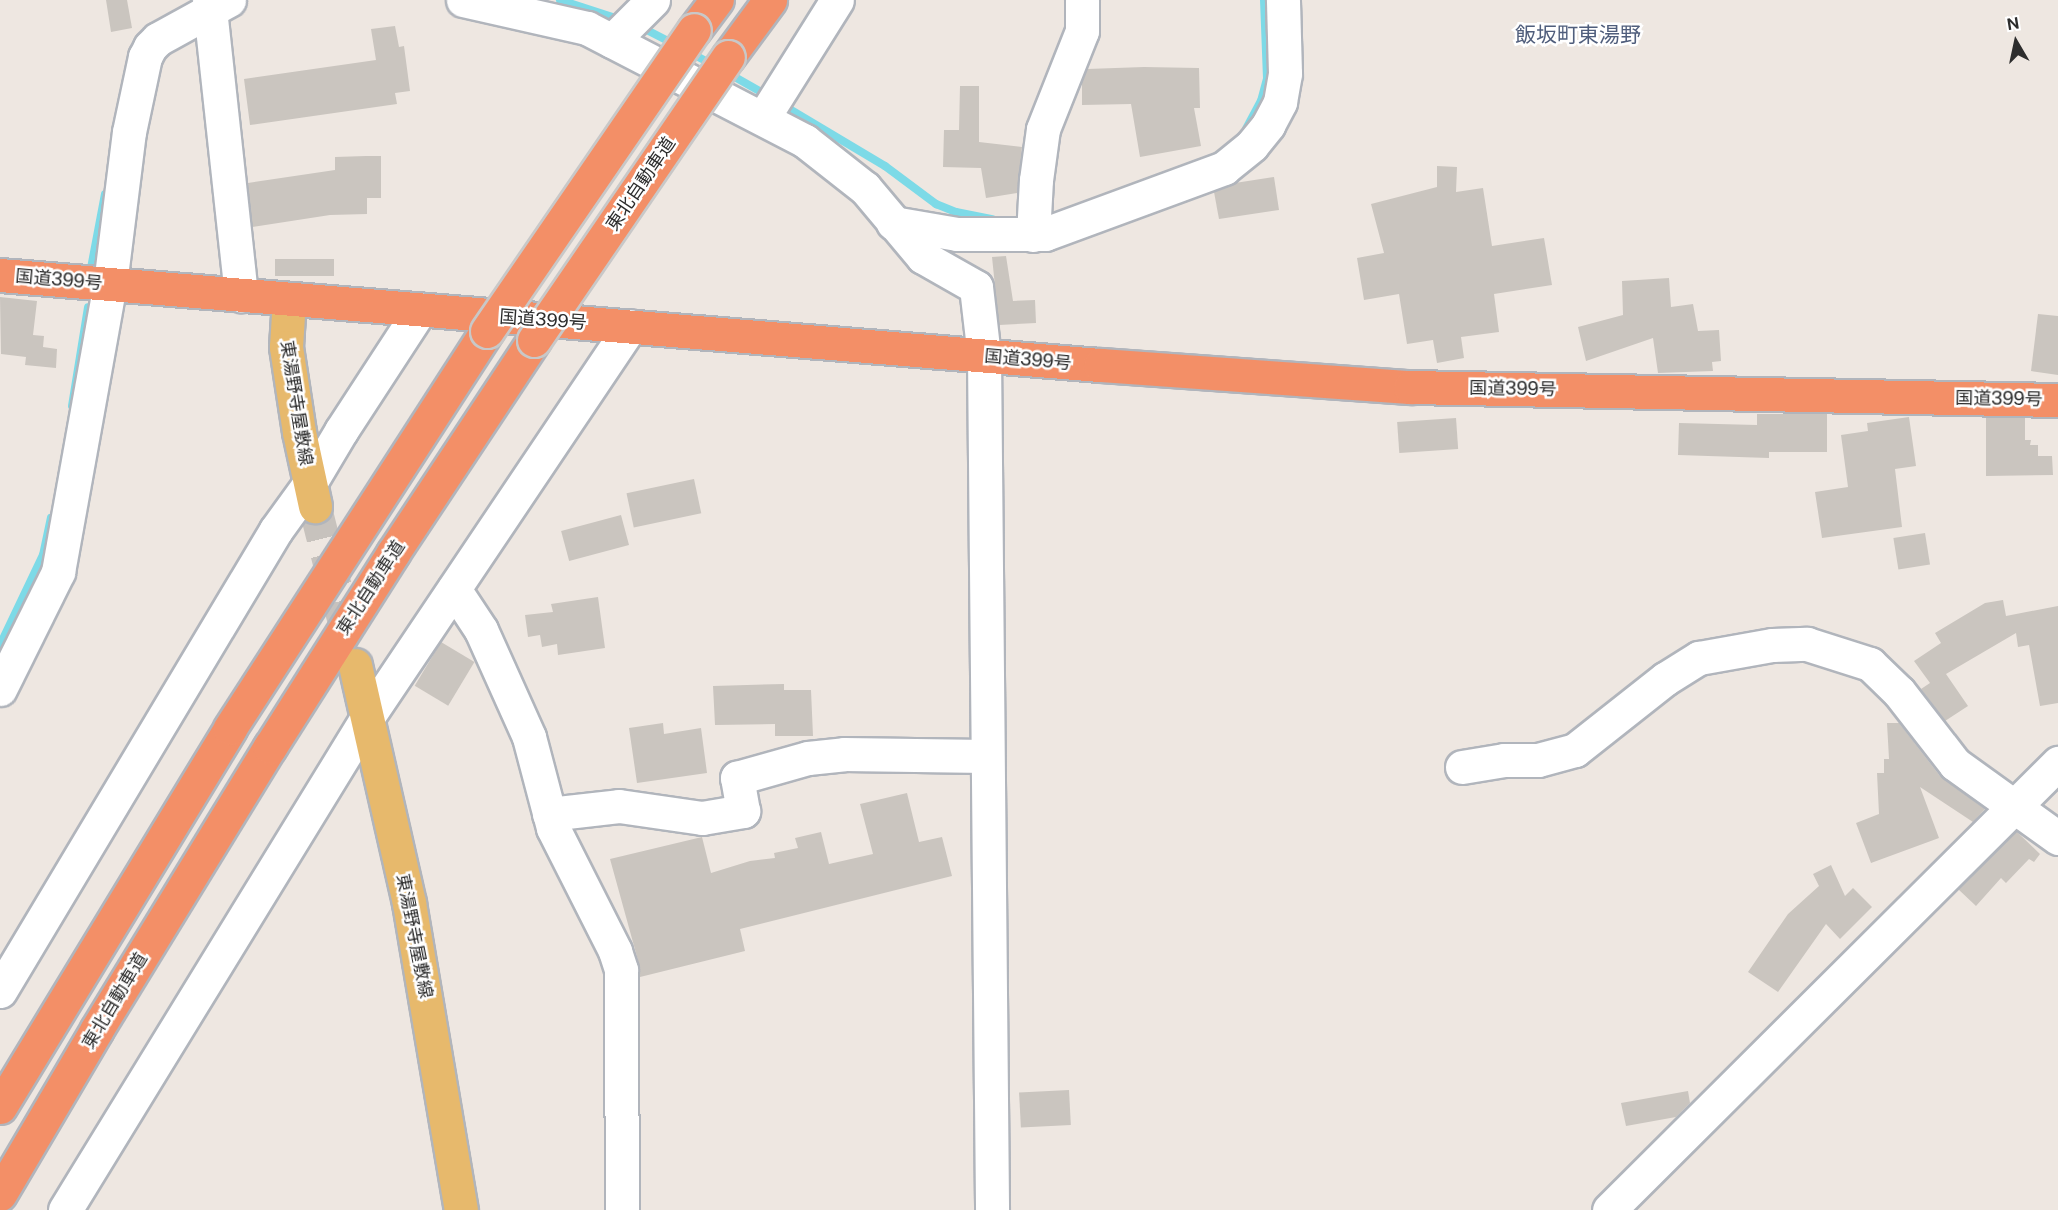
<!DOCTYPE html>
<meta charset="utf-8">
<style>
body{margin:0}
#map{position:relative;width:2058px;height:1210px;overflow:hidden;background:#eee7e1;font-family:"Public Sans","Noto Sans JP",sans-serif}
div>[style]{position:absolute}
.stream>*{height:8px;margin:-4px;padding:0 4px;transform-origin:4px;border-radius:4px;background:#7ddae7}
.building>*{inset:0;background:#cac5bf;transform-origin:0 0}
.major-tunnel>*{height:33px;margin-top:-16.5px;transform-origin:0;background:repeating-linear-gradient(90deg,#c7c2bd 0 33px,transparent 0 49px)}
.roads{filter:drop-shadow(2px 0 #b1b5bc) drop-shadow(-2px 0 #b1b5bc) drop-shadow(0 2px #b1b5bc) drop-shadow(0 -2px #b1b5bc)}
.minor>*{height:33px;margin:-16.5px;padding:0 16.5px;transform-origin:16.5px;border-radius:16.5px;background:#fff}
.major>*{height:33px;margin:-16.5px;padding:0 16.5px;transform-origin:16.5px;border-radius:16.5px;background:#e7b96c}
.highway>*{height:33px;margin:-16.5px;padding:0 16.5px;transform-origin:16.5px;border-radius:16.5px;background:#f38f67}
.bridges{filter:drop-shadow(2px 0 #c8c8c8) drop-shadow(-2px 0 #c8c8c8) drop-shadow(0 2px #c8c8c8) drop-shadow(0 -2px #c8c8c8)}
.highway-bridge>*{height:33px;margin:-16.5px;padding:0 16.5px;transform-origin:16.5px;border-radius:16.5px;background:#f38f67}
span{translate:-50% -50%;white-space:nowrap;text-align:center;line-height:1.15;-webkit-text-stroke:5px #fff;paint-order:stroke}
.street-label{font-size:18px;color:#2d2d2d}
.quarter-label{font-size:21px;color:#505e7c}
.north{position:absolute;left:1986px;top:12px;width:60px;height:60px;-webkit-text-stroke:4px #fff;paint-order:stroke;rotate:351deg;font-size:16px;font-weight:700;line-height:24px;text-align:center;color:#2d2d2d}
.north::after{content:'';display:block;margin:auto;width:21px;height:27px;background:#2d2d2d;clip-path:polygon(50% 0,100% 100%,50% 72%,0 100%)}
</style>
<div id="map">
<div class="stream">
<div style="left:560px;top:0;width:65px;rotate:17.9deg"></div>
<div style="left:639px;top:26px;width:42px;rotate:27.2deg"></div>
<div style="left:689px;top:52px;width:27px;rotate:28deg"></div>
<div style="left:726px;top:72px;width:48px;rotate:29.7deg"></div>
<div style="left:781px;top:104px;width:121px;rotate:30.8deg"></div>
<div style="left:885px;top:166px;width:64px;rotate:36.7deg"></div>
<div style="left:936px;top:204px;width:22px;rotate:22deg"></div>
<div style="left:956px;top:212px;width:37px;rotate:11deg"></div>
<div style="left:1246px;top:129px;width:32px;rotate:-62deg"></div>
<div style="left:1261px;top:101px;width:24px;rotate:-75deg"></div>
<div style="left:1267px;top:78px;width:78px;rotate:-92.2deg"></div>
<div style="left:91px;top:268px;width:75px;rotate:-79.3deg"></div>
<div style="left:72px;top:406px;width:100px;rotate:-80.8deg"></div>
<div style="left:0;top:645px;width:100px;rotate:-64.5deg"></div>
<div style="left:43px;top:555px;width:38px;rotate:-78deg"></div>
</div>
<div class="building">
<div style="clip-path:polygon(106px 0,127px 0,132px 28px,111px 32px)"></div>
<div style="clip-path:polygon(395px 26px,399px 47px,404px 46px,410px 91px,395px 93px,397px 104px,250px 125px,244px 79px,376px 60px,371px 29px)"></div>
<div style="clip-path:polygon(1144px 67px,1199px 68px,1200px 108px,1194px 108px,1201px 146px,1140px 157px,1131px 104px,1082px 105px,1082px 82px,1087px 69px)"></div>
<div style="clip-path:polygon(960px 86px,979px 86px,979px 142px,1022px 147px,1017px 193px,986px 198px,981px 168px,943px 167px,944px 130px,959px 130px)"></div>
<div style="clip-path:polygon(366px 156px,381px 156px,381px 198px,367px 198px,367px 214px,330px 215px,252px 227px,248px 183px,335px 170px,335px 157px)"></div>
<div style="clip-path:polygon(1437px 166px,1457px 167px,1456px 192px,1483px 188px,1492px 246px,1544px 238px,1552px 285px,1494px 294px,1499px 332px,1461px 337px,1464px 358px,1437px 363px,1433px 340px,1407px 344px,1399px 294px,1364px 300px,1357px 258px,1384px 253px,1371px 204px,1437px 187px)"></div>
<div style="clip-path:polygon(1274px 177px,1279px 210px,1219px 219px,1214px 192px,1235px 183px)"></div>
<div style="clip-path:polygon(1006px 256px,1013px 301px,1035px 300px,1036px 323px,999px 325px,992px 257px)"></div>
<div style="left:275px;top:259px;width:59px;height:17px"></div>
<div style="clip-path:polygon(1669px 278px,1671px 307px,1693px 304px,1698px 331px,1719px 330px,1721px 361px,1712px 362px,1713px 371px,1658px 373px,1653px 338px,1586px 361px,1578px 327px,1623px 315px,1622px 281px)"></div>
<div style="clip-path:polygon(0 297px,37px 301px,33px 335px,44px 336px,43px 347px,57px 349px,56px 368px,25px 365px,26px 357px,1px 354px)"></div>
<div style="clip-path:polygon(2038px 314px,2058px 316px,2058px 375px,2031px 371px)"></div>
<div style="clip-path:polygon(1757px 414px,1827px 414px,1827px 452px,1769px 452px,1769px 458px,1678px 455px,1679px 423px,1757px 425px)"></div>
<div style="clip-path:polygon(1909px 417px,1916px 466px,1895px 469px,1902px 527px,1822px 538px,1815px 492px,1848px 487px,1841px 435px,1868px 431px,1867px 423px)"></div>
<div style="clip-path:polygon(1986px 417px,2025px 418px,2025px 440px,2031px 440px,2030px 445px,2038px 445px,2038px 456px,2052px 456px,2053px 475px,1986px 476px)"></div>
<div style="left:1456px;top:418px;width:31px;height:59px;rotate:86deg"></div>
<div style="left:694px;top:479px;width:35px;height:69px;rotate:78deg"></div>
<div style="left:621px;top:515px;width:31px;height:62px;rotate:75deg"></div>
<div style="left:1925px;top:533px;width:32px;height:32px;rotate:81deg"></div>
<div style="clip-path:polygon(598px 597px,605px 648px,558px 655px,557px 644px,542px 647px,540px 635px,528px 637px,525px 615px,553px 612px,551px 604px)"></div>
<div style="clip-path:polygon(2003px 600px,2006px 616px,2058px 606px,2058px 703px,2040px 706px,2029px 645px,2018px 647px,2016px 633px,1946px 674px,1968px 706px,1945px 721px,1921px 689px,1930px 683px,1914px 661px,1941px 643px,1935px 633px,1985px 603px)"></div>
<div style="left:441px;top:642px;width:39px;height:51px;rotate:31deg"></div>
<div style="clip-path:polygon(784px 684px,784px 690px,811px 690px,813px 736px,775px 736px,775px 724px,715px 725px,713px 686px)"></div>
<div style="clip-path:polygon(663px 723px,664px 734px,701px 728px,707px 773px,637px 783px,629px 728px)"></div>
<div style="clip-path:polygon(1887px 723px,1899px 723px,1940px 776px,1985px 809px,1973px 822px,1920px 787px,1939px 838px,1871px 863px,1856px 823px,1879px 814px,1877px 773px,1884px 773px,1884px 759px,1889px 759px)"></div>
<div style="clip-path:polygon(907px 793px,919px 842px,942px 837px,952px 876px,740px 929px,745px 951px,640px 977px,639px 964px,610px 859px,702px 837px,711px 873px,750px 861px,775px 858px,774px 853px,798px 848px,795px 838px,821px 832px,829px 864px,873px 854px,860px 804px)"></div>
<div style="clip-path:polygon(2016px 831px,2040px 854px,2034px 862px,2029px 859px,2006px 883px,2001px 878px,1976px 906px,1958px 889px)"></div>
<div style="clip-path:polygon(1831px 865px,1845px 896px,1853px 888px,1872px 907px,1840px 939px,1826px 924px,1778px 992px,1748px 972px,1788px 914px,1819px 886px,1813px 874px)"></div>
<div style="left:1069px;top:1090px;width:35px;height:50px;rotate:87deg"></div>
<div style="clip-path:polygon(1688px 1091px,1690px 1103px,1676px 1117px,1626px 1126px,1621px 1103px)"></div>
</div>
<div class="major-tunnel">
<div style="left:315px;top:506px;width:146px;rotate:75.8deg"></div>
</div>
<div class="roads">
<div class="minor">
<div style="left:209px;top:0;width:297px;rotate:83.8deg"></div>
<div style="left:463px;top:0;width:127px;rotate:12.7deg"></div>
<div style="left:587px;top:28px;width:246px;rotate:27.4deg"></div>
<div style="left:805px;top:141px;width:76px;rotate:38.1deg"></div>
<div style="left:865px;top:188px;width:90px;rotate:50deg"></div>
<div style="left:923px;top:257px;width:61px;rotate:29.5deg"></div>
<div style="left:976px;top:287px;width:69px;rotate:83.4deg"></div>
<div style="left:984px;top:356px;width:854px;rotate:89.46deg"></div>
<div style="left:612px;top:41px;width:58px;rotate:-45deg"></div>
<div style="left:763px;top:118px;width:139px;rotate:-57.9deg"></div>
<div style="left:893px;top:223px;width:65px;rotate:9.8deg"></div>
<div style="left:957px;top:234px;width:88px"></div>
<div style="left:1045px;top:234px;width:191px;rotate:-20.2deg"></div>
<div style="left:1224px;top:168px;width:36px;rotate:-39deg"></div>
<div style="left:1252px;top:145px;width:26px;rotate:-51deg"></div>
<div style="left:1268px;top:125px;width:26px;rotate:-62deg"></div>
<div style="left:1280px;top:102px;width:29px;rotate:-80deg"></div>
<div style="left:1285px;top:73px;width:73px;rotate:-91.6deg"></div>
<div style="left:1033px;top:235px;width:55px;rotate:-86.9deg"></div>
<div style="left:1036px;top:180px;width:51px;rotate:-82.2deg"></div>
<div style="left:1043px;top:129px;width:105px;rotate:-68.3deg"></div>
<div style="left:1082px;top:31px;width:31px;rotate:-90deg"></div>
<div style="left:454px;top:589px;width:49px;rotate:56.6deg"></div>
<div style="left:481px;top:630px;width:117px;rotate:65.8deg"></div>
<div style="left:529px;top:737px;width:94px;rotate:75.2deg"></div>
<div style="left:553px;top:828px;width:138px;rotate:63.2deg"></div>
<div style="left:615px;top:951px;width:20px;rotate:72deg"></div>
<div style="left:621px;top:970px;width:240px;rotate:89.8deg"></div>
<div style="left:0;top:689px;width:131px;rotate:-63.6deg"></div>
<div style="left:58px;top:572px;width:293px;rotate:-79.8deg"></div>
<div style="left:110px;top:284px;width:153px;rotate:-82.9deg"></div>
<div style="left:129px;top:132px;width:77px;rotate:-78deg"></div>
<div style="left:145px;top:57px;width:11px;rotate:-63deg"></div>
<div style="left:150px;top:47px;width:11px;rotate:-45deg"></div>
<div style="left:158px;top:39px;width:81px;rotate:-28.8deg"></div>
<div style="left:1462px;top:767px;width:43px;rotate:-9.5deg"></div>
<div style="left:1504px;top:760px;width:34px"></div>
<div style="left:1538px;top:760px;width:38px;rotate:-15deg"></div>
<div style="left:1575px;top:750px;width:115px;rotate:-38.3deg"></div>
<div style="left:1665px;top:679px;width:40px;rotate:-32deg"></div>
<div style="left:1699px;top:658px;width:74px;rotate:-10.1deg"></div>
<div style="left:1772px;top:645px;width:35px;rotate:-2deg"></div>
<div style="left:1807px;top:644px;width:66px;rotate:17.6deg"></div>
<div style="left:1870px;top:664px;width:40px;rotate:44deg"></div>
<div style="left:1899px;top:692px;width:91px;rotate:52.1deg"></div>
<div style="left:1955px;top:764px;width:127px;rotate:35.7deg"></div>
<div style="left:549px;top:814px;width:70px;rotate:-6.5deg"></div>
<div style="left:619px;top:806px;width:84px;rotate:8.2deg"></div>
<div style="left:702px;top:818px;width:42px;rotate:-9.7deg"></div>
<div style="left:743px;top:811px;width:34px;rotate:-100deg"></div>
<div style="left:737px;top:778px;width:74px;rotate:-15.7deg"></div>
<div style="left:808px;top:758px;width:36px;rotate:-6deg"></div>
<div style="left:844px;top:754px;width:142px;rotate:0.8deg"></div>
<div style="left:0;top:991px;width:537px;rotate:-59.09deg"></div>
<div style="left:276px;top:530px;width:58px;rotate:-54.1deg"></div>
<div style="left:310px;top:483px;width:61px;rotate:-59.2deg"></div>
<div style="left:341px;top:431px;width:145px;rotate:-56.9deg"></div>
<div style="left:65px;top:1210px;width:577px;rotate:-58.46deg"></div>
<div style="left:367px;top:718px;width:472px;rotate:-56.1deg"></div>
<div style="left:1609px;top:1210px;width:634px;rotate:-44.87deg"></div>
</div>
<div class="major">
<div style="left:289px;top:299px;width:48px;rotate:93.6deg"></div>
<div style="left:286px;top:347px;width:86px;rotate:81.3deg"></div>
<div style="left:299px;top:432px;width:76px;rotate:77.8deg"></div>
<div style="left:355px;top:665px;width:244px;rotate:77.2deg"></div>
<div style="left:409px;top:903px;width:311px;rotate:80.4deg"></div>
</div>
<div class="highway">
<div style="left:694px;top:30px;width:38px;rotate:-53deg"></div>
<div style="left:728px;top:57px;width:71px;rotate:-53.6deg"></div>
<div style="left:0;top:275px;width:1104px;rotate:4.68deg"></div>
<div style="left:1100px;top:365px;width:311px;rotate:4.1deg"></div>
<div style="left:1410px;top:387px;width:648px;rotate:1.15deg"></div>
<div style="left:0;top:1107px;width:443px;rotate:-58.7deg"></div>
<div style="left:230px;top:728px;width:473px;rotate:-57.1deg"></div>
<div style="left:0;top:1194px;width:191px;rotate:-59.5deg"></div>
<div style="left:97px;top:1029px;width:331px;rotate:-58.5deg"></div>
<div style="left:270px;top:747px;width:230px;rotate:-57.6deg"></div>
<div style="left:393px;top:553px;width:255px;rotate:-56.5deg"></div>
</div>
</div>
<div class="bridges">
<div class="highway-bridge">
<div style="left:487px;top:331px;width:365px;rotate:-55.5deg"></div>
<div style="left:534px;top:340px;width:343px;rotate:-55.6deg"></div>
</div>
</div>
<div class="street-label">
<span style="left:641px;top:184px;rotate:-56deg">東北自動車道</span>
<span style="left:59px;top:280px;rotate:5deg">国道399号</span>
<span style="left:543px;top:320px;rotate:4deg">国道399号</span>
<span style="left:1028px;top:360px;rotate:5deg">国道399号</span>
<span style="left:1513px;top:389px;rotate:1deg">国道399号</span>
<span style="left:1999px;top:399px;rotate:1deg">国道399号</span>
<span style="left:296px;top:403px;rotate:81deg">東湯野寺屋敷線</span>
<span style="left:371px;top:588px;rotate:-57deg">東北自動車道</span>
<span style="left:414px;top:936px;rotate:79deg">東湯野寺屋敷線</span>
<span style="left:115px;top:1001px;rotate:-59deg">東北自動車道</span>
</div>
<div class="quarter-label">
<span style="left:1578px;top:35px">飯坂町東湯野</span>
</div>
<div class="north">N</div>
</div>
